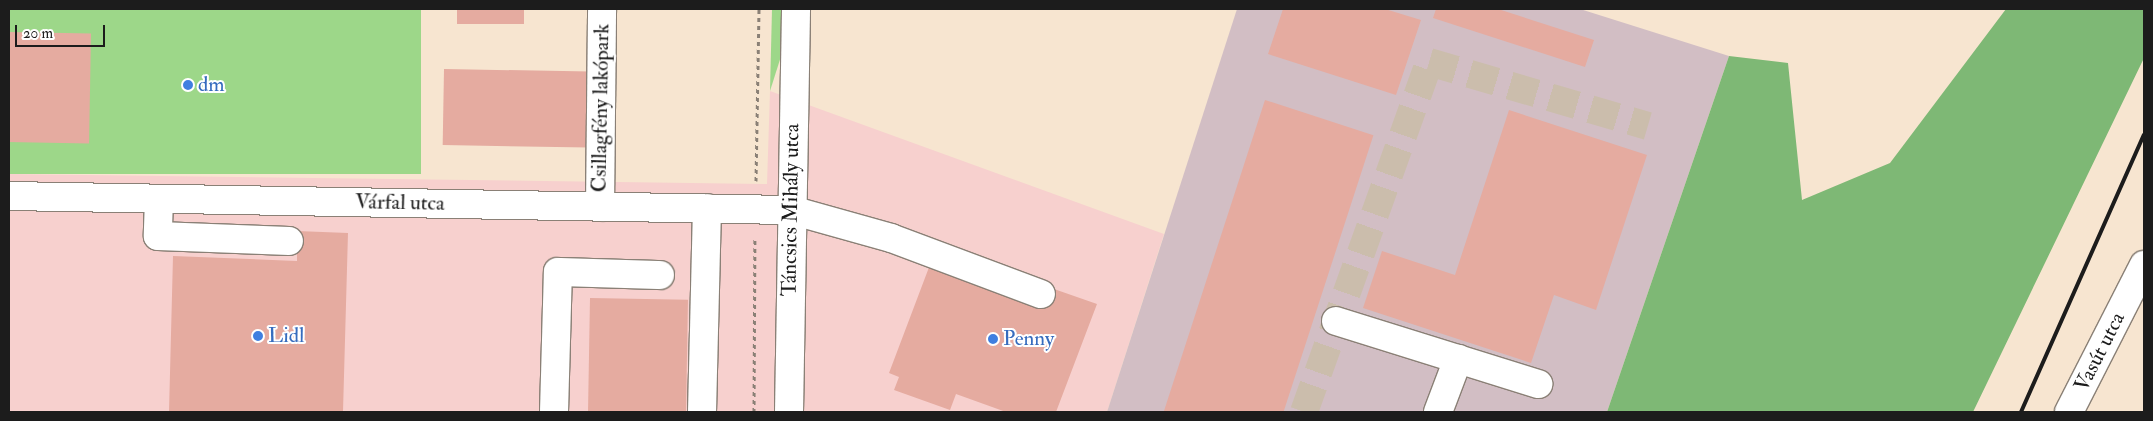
<!DOCTYPE html>
<meta charset="utf-8">
<style>
body{margin:0}
#map{position:relative;width:2153px;height:421px;overflow:hidden;background:#f7e5d0;font-family:"IM FELL Double Pica",serif}
div>[style]{position:absolute}
.built>*{inset:0;background:#f7d0ce}
.industrial>*{inset:0;background:#d2bec4}
.green>*{inset:0;background:#9dd789;transform-origin:0 0}
.forest>*{inset:0;background:#7eb875}
.building>*{inset:0;background:#e5aba0;transform-origin:0 0}
.minor-tunnel>*{height:28px;margin-top:-14px;transform-origin:0;background:repeating-linear-gradient(90deg,#cbbdac 0 28px,transparent 0 42px)}
.path>*{height:3px;margin-top:-1.5px;transform-origin:0;background:repeating-linear-gradient(90deg,#8a8076 0 4px,transparent 0 8px)}
.roads{filter:drop-shadow(1px 0 #8a8076) drop-shadow(-1px 0 #8a8076) drop-shadow(0 1px #8a8076) drop-shadow(0 -1px #8a8076)}
.minor>*{height:28px;margin:-14px;padding:0 14px;transform-origin:14px;border-radius:14px;background:#fff}
.rail>*{height:4px;margin:-2px;padding:0 2px;transform-origin:2px;border-radius:2px;background:#1c1c1c}
.dots>*{width:14px;height:14px;translate:-50% -50%;box-sizing:border-box;border:2px solid #fff;border-radius:50%}
span{translate:-50% -50%;white-space:nowrap;text-align:center;line-height:1.15;-webkit-text-stroke:4px #fff;paint-order:stroke}
.shop-label{font-size:21px;color:#366cbe}
.left{translate:0 -50%;text-align:left}
.street-label{font-size:21px;color:#1c1c1c}
.frame{position:absolute;inset:0;border:10px solid #1c1c1c;pointer-events:none}
.scale{position:absolute;left:15px;top:25px;width:90px;height:22px;box-sizing:border-box;border:2px solid #1c1c1c;border-top:0;padding-left:6px;font-size:15px;line-height:18px;white-space:nowrap;color:#1c1c1c;-webkit-text-stroke:4px #fff;paint-order:stroke}
</style>
<div id="map">
<div class="built">
<div style="clip-path:polygon(770px 91px,1164px 234px,1107px 412px,9px 412px,9px 174px,767px 184px)"></div>
</div>
<div class="industrial">
<div style="clip-path:polygon(1237px 9px,1580px 9px,1729px 56px,1607px 412px,1107px 412px)"></div>
</div>
<div class="green">
<div style="left:9px;top:9px;width:412px;height:165px"></div>
<div style="clip-path:polygon(772px 9px,796px 9px,770px 91px)"></div>
</div>
<div class="forest">
<div style="clip-path:polygon(2006px 9px,2144px 9px,2144px 58px,1973px 412px,1607px 412px,1729px 56px,1788px 63px,1802px 200px,1890px 163px)"></div>
</div>
<div class="building">
<div style="left:457px;top:9px;width:67px;height:15px"></div>
<div style="clip-path:polygon(1283px 9px,1385px 9px,1421px 20px,1396px 95px,1268px 54px)"></div>
<div style="clip-path:polygon(1436px 9px,1498px 9px,1594px 40px,1585px 67px,1433px 18px)"></div>
<div style="left:9px;top:32px;width:82px;height:110px;rotate:1deg"></div>
<div style="left:444px;top:69px;width:146px;height:76px;rotate:1deg"></div>
<div style="left:1265px;top:100px;width:114px;height:329px;rotate:18deg"></div>
<div style="clip-path:polygon(1509px 110px,1647px 155px,1596px 310px,1554px 295px,1531px 363px,1363px 308px,1382px 251px,1455px 275px)"></div>
<div style="clip-path:polygon(297px 231px,348px 233px,343px 412px,169px 412px,173px 256px,297px 261px)"></div>
<div style="clip-path:polygon(931px 262px,1048px 306px,1054px 289px,1097px 304px,1056px 412px,1006px 412px,956px 394px,950px 410px,894px 390px,899px 377px,889px 373px)"></div>
<div style="left:590px;top:298px;width:98px;height:114px;rotate:1deg"></div>
</div>
<div class="minor-tunnel">
<div style="left:1304px;top:412px;width:372px;rotate:-70.3deg"></div>
<div style="left:1429px;top:62px;width:228px;rotate:16.3deg"></div>
</div>
<div class="path">
<div style="left:756px;top:181px;width:172px;rotate:-89deg"></div>
<div style="left:754px;top:412px;width:175px;rotate:-89.7deg"></div>
</div>
<div class="roads">
<div class="minor">
<div style="left:9px;top:196px;width:782px;rotate:1.03deg"></div>
<div style="left:791px;top:210px;width:104px;rotate:15.6deg"></div>
<div style="left:891px;top:238px;width:160px;rotate:20.5deg"></div>
<div style="left:159px;top:199px;width:37px;rotate:92deg"></div>
<div style="left:158px;top:236px;width:131px;rotate:2.2deg"></div>
<div style="left:600px;top:207px;width:198px;rotate:-89.4deg"></div>
<div style="left:1336px;top:321px;width:212px;rotate:17.3deg"></div>
<div style="left:554px;top:412px;width:140px;rotate:-88.4deg"></div>
<div style="left:558px;top:272px;width:102px;rotate:1.7deg"></div>
<div style="left:702px;top:412px;width:204px;rotate:-88.6deg"></div>
<div style="left:789px;top:412px;width:403px;rotate:-89deg"></div>
<div style="left:1438px;top:412px;width:57px;rotate:-69.3deg"></div>
<div style="left:2069px;top:412px;width:165px;rotate:-63deg"></div>
</div>
</div>
<div class="rail">
<div style="left:2021px;top:412px;width:303px;rotate:-66.1deg"></div>
</div>
<div class="dots">
<div style="left:188px;top:85px;background:#3f7fe0"></div>
<div style="left:258px;top:336px;background:#3f7fe0"></div>
<div style="left:993px;top:339px;background:#3f7fe0"></div>
</div>
<div class="shop-label">
<span class="left" style="left:198px;top:85px">dm</span>
<span class="left" style="left:268px;top:336px">Lidl</span>
<span class="left" style="left:1003px;top:339px">Penny</span>
</div>
<div class="street-label">
<span style="left:601px;top:108px;rotate:-89deg">Csillagfény lakópark</span>
<span style="left:400px;top:203px;rotate:1deg">Várfal utca</span>
<span style="left:791px;top:210px;rotate:-89deg">Táncsics Mihály utca</span>
<span style="left:2100px;top:352px;rotate:-63deg">Vasút utca</span>
</div>
<div class="frame"></div>
<div class="scale">20 m</div>
</div>
